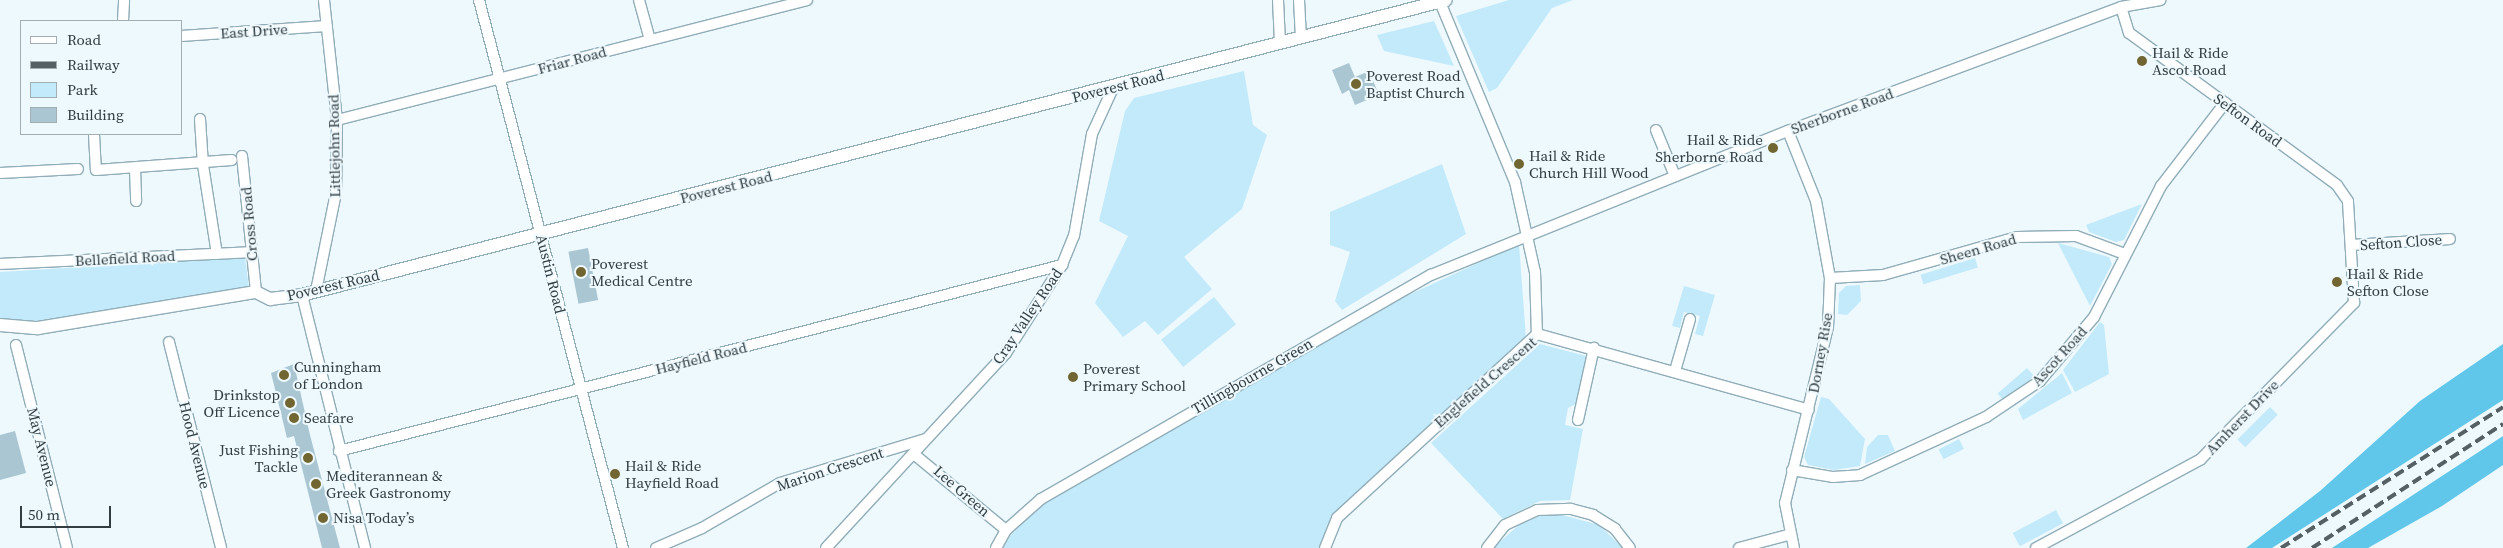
<!DOCTYPE html>
<meta charset="utf-8">
<style>
body{margin:0}
#map{position:relative;width:2503px;height:548px;overflow:hidden;background:#eef9fe;font-family:"Source Serif 4",serif}
div>[style]{position:absolute}
.green>*{inset:0;background:#c2eafa;transform-origin:0 0}
.forest>*{inset:0;background:#60c6ea}
.building>*{inset:0;background:#a9c6d2;transform-origin:0 0}
.roads{filter:drop-shadow(1px 0 #91adb8) drop-shadow(-1px 0 #91adb8) drop-shadow(0 1px #91adb8) drop-shadow(0 -1px #91adb8)}
.minor>*{height:10px;margin:-5px;padding:0 5px;transform-origin:5px;border-radius:5px;background:#fff}
.tertiary>*{height:12px;margin:-6px;padding:0 6px;transform-origin:6px;border-radius:6px;background:#fff}
.rail>*{height:4px;margin-top:-2px;transform-origin:0;background:repeating-linear-gradient(90deg,#546064 0 10px,transparent 0 15px)}
.dots>*{width:14px;height:14px;translate:-50% -50%;box-sizing:border-box;border:2px solid #eef9fe;border-radius:50%}
span{translate:-50% -50%;white-space:nowrap;text-align:center;line-height:1.15;-webkit-text-stroke:4px #eef9fe;paint-order:stroke}
.street-label{font-size:15px;color:#313d41}
.poi-label{font-size:15px;color:#313d41}
.left{translate:0 -50%;text-align:left}
.right{translate:-100% -50%;text-align:right}
.legend{position:absolute;left:20px;top:20px;width:162px;height:115px;box-sizing:border-box;background:#eef9fe;border:1px solid #a2aeb2;margin:0;padding:6px 9px;list-style:none;font-size:15px;color:#313d41}
.legend li{display:flex;align-items:center;gap:10px;height:25px}
.legend b{width:25px;border:1px solid #a2aeb2}
.scale{position:absolute;left:20px;top:506px;width:91px;height:22px;box-sizing:border-box;border:2px solid #313d41;border-top:0;padding-left:6px;font-size:15px;line-height:18px;white-space:nowrap;color:#313d41;-webkit-text-stroke:4px #eef9fe;paint-order:stroke}
</style>
<div id="map">
<div class="green">
<div style="clip-path:polygon(1509px 0,1573px 0,1552px 8px,1497px 88px,1489px 92px,1456px 16px)"></div>
<div style="clip-path:polygon(1434px 21px,1454px 66px,1384px 51px,1377px 35px)"></div>
<div style="clip-path:polygon(1244px 71px,1253px 125px,1267px 135px,1242px 209px,1184px 257px,1212px 289px,1158px 335px,1145px 321px,1123px 337px,1095px 303px,1128px 236px,1099px 221px,1125px 111px,1134px 98px)"></div>
<div style="clip-path:polygon(1442px 164px,1466px 234px,1342px 310px,1335px 301px,1350px 252px,1330px 245px,1330px 212px)"></div>
<div style="clip-path:polygon(2142px 204px,2124px 240px,2116px 242px,2089px 232px,2086px 225px)"></div>
<div style="clip-path:polygon(2058px 243px,2109px 257px,2112px 264px,2090px 306px)"></div>
<div style="clip-path:polygon(1519px 244px,1526px 338px,1331px 519px,1319px 548px,999px 548px,1036px 508px,1376px 310px)"></div>
<div style="clip-path:polygon(245px 257px,249px 289px,23px 323px,0 320px,0 272px)"></div>
<div style="left:1975px;top:258px;width:10px;height:57px;rotate:73deg"></div>
<div style="clip-path:polygon(1860px 285px,1861px 301px,1847px 315px,1838px 314px,1839px 293px,1846px 286px)"></div>
<div style="clip-path:polygon(1684px 286px,1715px 295px,1703px 336px,1695px 334px,1700px 316px,1684px 312px,1680px 328px,1672px 326px)"></div>
<div style="left:1214px;top:297px;width:35px;height:68px;rotate:51deg"></div>
<div style="clip-path:polygon(2100px 322px,2104px 325px,2109px 374px,2075px 392px,2063px 370px)"></div>
<div style="clip-path:polygon(1540px 344px,1586px 356px,1578px 403px,1568px 408px,1565px 425px,1583px 429px,1570px 500px,1540px 501px,1503px 519px,1431px 443px)"></div>
<div style="left:2027px;top:368px;width:11px;height:39px;rotate:49deg"></div>
<div style="clip-path:polygon(2062px 373px,2072px 393px,2023px 420px,2018px 409px)"></div>
<div style="clip-path:polygon(1821px 397px,1829px 399px,1865px 439px,1860px 466px,1834px 470px,1808px 465px,1804px 457px)"></div>
<div style="left:2270px;top:407px;width:11px;height:46px;rotate:45deg"></div>
<div style="clip-path:polygon(1878px 435px,1888px 435px,1895px 451px,1865px 464px,1867px 447px)"></div>
<div style="left:1959px;top:439px;width:11px;height:23px;rotate:63deg"></div>
<div style="left:2056px;top:510px;width:15px;height:49px;rotate:62deg"></div>
<div style="clip-path:polygon(1559px 514px,1599px 525px,1623px 548px,1493px 548px,1519px 525px,1539px 516px)"></div>
</div>
<div class="forest">
<div style="clip-path:polygon(2503px 344px,2503px 400px,2272px 548px,2246px 548px,2320px 491px,2420px 401px)"></div>
<div style="clip-path:polygon(2503px 436px,2503px 465px,2442px 506px,2368px 548px,2332px 548px)"></div>
</div>
<div class="building">
<div style="clip-path:polygon(1349px 63px,1355px 77px,1369px 71px,1379px 95px,1355px 105px,1349px 90px,1342px 94px,1332px 70px)"></div>
<div style="left:588px;top:248px;width:53px;height:20px;rotate:79deg"></div>
<div style="clip-path:polygon(294px 364px,310px 435px,340px 548px,322px 548px,294px 436px,287px 438px,274px 385px,271px 373px)"></div>
<div style="clip-path:polygon(15px 431px,26px 473px,0 480px,0 435px)"></div>
</div>
<div class="roads">
<div class="minor">
<div style="left:479px;top:0;width:567px;rotate:75.28deg"></div>
<div style="left:639px;top:0;width:41px;rotate:74.6deg"></div>
<div style="left:1278px;top:0;width:43px;rotate:87.3deg"></div>
<div style="left:1299px;top:0;width:38px;rotate:87deg"></div>
<div style="left:1440px;top:2px;width:195px;rotate:67.4deg"></div>
<div style="left:1515px;top:182px;width:92px;rotate:77.5deg"></div>
<div style="left:1535px;top:272px;width:62px;rotate:88.2deg"></div>
<div style="left:123px;top:21px;width:21px;rotate:-87deg"></div>
<div style="left:181px;top:36px;width:146px;rotate:-3.9deg"></div>
<div style="left:200px;top:119px;width:46px;rotate:86.3deg"></div>
<div style="left:203px;top:165px;width:90px;rotate:81.1deg"></div>
<div style="left:337px;top:120px;width:485px;rotate:-14.3deg"></div>
<div style="left:1656px;top:130px;width:50px;rotate:67.6deg"></div>
<div style="left:1788px;top:131px;width:75px;rotate:68.2deg"></div>
<div style="left:1816px;top:201px;width:78px;rotate:79.7deg"></div>
<div style="left:1830px;top:278px;width:49px;rotate:92.3deg"></div>
<div style="left:1828px;top:327px;width:181px;rotate:103.7deg"></div>
<div style="left:1785px;top:503px;width:46px;rotate:78.7deg"></div>
<div style="left:94px;top:134px;width:36px;rotate:87deg"></div>
<div style="left:96px;top:170px;width:136px;rotate:-4.2deg"></div>
<div style="left:242px;top:156px;width:137px;rotate:84.1deg"></div>
<div style="left:135px;top:168px;width:33px;rotate:88deg"></div>
<div style="left:0;top:173px;width:78px;rotate:-2.9deg"></div>
<div style="left:2352px;top:245px;width:98px;rotate:-3.5deg"></div>
<div style="left:0;top:264px;width:250px;rotate:-2.7deg"></div>
<div style="left:1830px;top:278px;width:53px;rotate:-3.2deg"></div>
<div style="left:1883px;top:275px;width:139px;rotate:-15.8deg"></div>
<div style="left:2017px;top:237px;width:59px;rotate:-1deg"></div>
<div style="left:2076px;top:236px;width:52px;rotate:20.2deg"></div>
<div style="left:316px;top:291px;width:100px;rotate:-78.5deg"></div>
<div style="left:336px;top:193px;width:73px;rotate:-89.2deg"></div>
<div style="left:337px;top:120px;width:121px;rotate:-96.2deg"></div>
<div style="left:302px;top:295px;width:261px;rotate:76deg"></div>
<div style="left:169px;top:342px;width:212px;rotate:75.8deg"></div>
<div style="left:16px;top:345px;width:209px;rotate:75.9deg"></div>
<div style="left:1675px;top:371px;width:54px;rotate:-73.9deg"></div>
<div style="left:1578px;top:420px;width:74px;rotate:-77.5deg"></div>
<div style="left:339px;top:451px;width:747px;rotate:-14.43deg"></div>
<div style="left:915px;top:455px;width:118px;rotate:39.5deg"></div>
<div style="left:1792px;top:470px;width:42px;rotate:9.7deg"></div>
<div style="left:1833px;top:477px;width:27px;rotate:-4deg"></div>
<div style="left:1860px;top:475px;width:139px;rotate:-24.7deg"></div>
<div style="left:1986px;top:417px;width:65px;rotate:-33.7deg"></div>
<div style="left:2040px;top:381px;width:84px;rotate:-49.8deg"></div>
<div style="left:2094px;top:317px;width:147px;rotate:-62.9deg"></div>
<div style="left:2161px;top:186px;width:105px;rotate:-52.4deg"></div>
<div style="left:656px;top:548px;width:50px;rotate:-23.5deg"></div>
<div style="left:702px;top:528px;width:90px;rotate:-30deg"></div>
<div style="left:780px;top:483px;width:152px;rotate:-16.8deg"></div>
<div style="left:826px;top:548px;width:265px;rotate:-47.3deg"></div>
<div style="left:1006px;top:353px;width:104px;rotate:-57.5deg"></div>
<div style="left:1062px;top:265px;width:31px;rotate:-68deg"></div>
<div style="left:1074px;top:236px;width:104px;rotate:-80deg"></div>
<div style="left:1092px;top:134px;width:51px;rotate:-65.5deg"></div>
<div style="left:996px;top:548px;width:21px;rotate:-61deg"></div>
<div style="left:1006px;top:530px;width:47px;rotate:-41.5deg"></div>
<div style="left:1041px;top:499px;width:450px;rotate:-29.9deg"></div>
<div style="left:1431px;top:275px;width:385px;rotate:-22deg"></div>
<div style="left:1788px;top:131px;width:355px;rotate:-20.4deg"></div>
<div style="left:2121px;top:7px;width:40px;rotate:-10deg"></div>
<div style="left:1325px;top:548px;width:32px;rotate:-68deg"></div>
<div style="left:1337px;top:518px;width:272px;rotate:-42.6deg"></div>
<div style="left:1537px;top:334px;width:282px;rotate:15.6deg"></div>
<div style="left:1487px;top:548px;width:29px;rotate:-52deg"></div>
<div style="left:1505px;top:525px;width:35px;rotate:-25deg"></div>
<div style="left:1537px;top:510px;width:34px;rotate:-2deg"></div>
<div style="left:1571px;top:509px;width:23px;rotate:15deg"></div>
<div style="left:1593px;top:515px;width:26px;rotate:32deg"></div>
<div style="left:1615px;top:529px;width:24px;rotate:52deg"></div>
<div style="left:1739px;top:548px;width:51px;rotate:-14.9deg"></div>
<div style="left:2036px;top:548px;width:187px;rotate:-28.3deg"></div>
<div style="left:2201px;top:459px;width:219px;rotate:-45.6deg"></div>
<div style="left:2354px;top:303px;width:102px;rotate:-93.4deg"></div>
<div style="left:2348px;top:201px;width:19px;rotate:-125deg"></div>
<div style="left:2337px;top:185px;width:258px;rotate:-143.8deg"></div>
<div style="left:2129px;top:33px;width:27px;rotate:-107deg"></div>
</div>
<div class="tertiary">
<div style="left:0;top:325px;width:38px;rotate:5deg"></div>
<div style="left:38px;top:328px;width:221px;rotate:-9.4deg"></div>
<div style="left:256px;top:292px;width:16px;rotate:27deg"></div>
<div style="left:270px;top:299px;width:32px;rotate:-7deg"></div>
<div style="left:302px;top:295px;width:1181px;rotate:-14.46deg"></div>
</div>
</div>
<div class="rail">
<div style="left:2281px;top:548px;width:263px;rotate:-32.4deg"></div>
<div style="left:2312px;top:548px;width:228px;rotate:-33deg"></div>
</div>
<div class="dots">
<div style="left:2142px;top:61px;background:#716532"></div>
<div style="left:1356px;top:84px;background:#716532"></div>
<div style="left:1773px;top:148px;background:#716532"></div>
<div style="left:1519px;top:164px;background:#716532"></div>
<div style="left:581px;top:272px;background:#716532"></div>
<div style="left:2337px;top:282px;background:#716532"></div>
<div style="left:284px;top:375px;background:#716532"></div>
<div style="left:1073px;top:377px;background:#716532"></div>
<div style="left:290px;top:403px;background:#716532"></div>
<div style="left:294px;top:418px;background:#716532"></div>
<div style="left:308px;top:458px;background:#716532"></div>
<div style="left:615px;top:474px;background:#716532"></div>
<div style="left:316px;top:484px;background:#716532"></div>
<div style="left:323px;top:518px;background:#716532"></div>
</div>
<div class="street-label">
<span style="left:254px;top:31px;rotate:-4deg">East Drive</span>
<span style="left:572px;top:60px;rotate:-15deg">Friar Road</span>
<span style="left:1118px;top:86px;rotate:-14deg">Poverest Road</span>
<span style="left:1842px;top:111px;rotate:-20deg">Sherborne Road</span>
<span style="left:2248px;top:120px;rotate:36deg">Sefton Road</span>
<span style="left:334px;top:146px;rotate:-91deg">Littlejohn Road</span>
<span style="left:726px;top:187px;rotate:-14deg">Poverest Road</span>
<span style="left:249px;top:224px;rotate:-95deg">Cross Road</span>
<span style="left:2401px;top:242px;rotate:-4deg">Sefton Close</span>
<span style="left:1978px;top:249px;rotate:-16deg">Sheen Road</span>
<span style="left:125px;top:258px;rotate:-3deg">Bellefield Road</span>
<span style="left:551px;top:274px;rotate:76deg">Austin Road</span>
<span style="left:333px;top:285px;rotate:-13deg">Poverest Road</span>
<span style="left:1027px;top:316px;rotate:-56deg">Cray Valley Road</span>
<span style="left:1820px;top:353px;rotate:-80deg">Dorney Rise</span>
<span style="left:2059px;top:356px;rotate:-48deg">Ascot Road</span>
<span style="left:701px;top:358px;rotate:-14deg">Hayfield Road</span>
<span style="left:1252px;top:376px;rotate:-30deg">Tillingbourne Green</span>
<span style="left:1485px;top:382px;rotate:-41deg">Englefield Crescent</span>
<span style="left:2242px;top:417px;rotate:-46deg">Amherst Drive</span>
<span style="left:195px;top:445px;rotate:76deg">Hood Avenue</span>
<span style="left:42px;top:447px;rotate:76deg">May Avenue</span>
<span style="left:830px;top:469px;rotate:-18deg">Marion Crescent</span>
<span style="left:962px;top:491px;rotate:41deg">Lee Green</span>
</div>
<div class="poi-label">
<span class="left" style="left:2152px;top:61px">Hail &amp; Ride<br>Ascot Road</span>
<span class="left" style="left:1366px;top:84px">Poverest Road<br>Baptist Church</span>
<span class="right" style="left:1763px;top:148px">Hail &amp; Ride<br>Sherborne Road</span>
<span class="left" style="left:1529px;top:164px">Hail &amp; Ride<br>Church Hill Wood</span>
<span class="left" style="left:591px;top:272px">Poverest<br>Medical Centre</span>
<span class="left" style="left:2347px;top:282px">Hail &amp; Ride<br>Sefton Close</span>
<span class="left" style="left:294px;top:375px">Cunningham<br>of London</span>
<span class="left" style="left:1083px;top:377px">Poverest<br>Primary School</span>
<span class="right" style="left:280px;top:403px">Drinkstop<br>Off Licence</span>
<span class="left" style="left:304px;top:418px">Seafare</span>
<span class="right" style="left:298px;top:458px">Just Fishing<br>Tackle</span>
<span class="left" style="left:625px;top:474px">Hail &amp; Ride<br>Hayfield Road</span>
<span class="left" style="left:326px;top:484px">Mediterannean &amp;<br>Greek Gastronomy</span>
<span class="left" style="left:333px;top:518px">Nisa Today’s</span>
</div>
<ul class="legend">
<li><b style="height:6px;background:#fff"></b>Road</li>
<li><b style="height:6px;background:#546064"></b>Railway</li>
<li><b style="height:14px;background:#c2eafa"></b>Park</li>
<li><b style="height:14px;background:#a9c6d2"></b>Building</li>
</ul>
<div class="scale">50 m</div>
</div>
